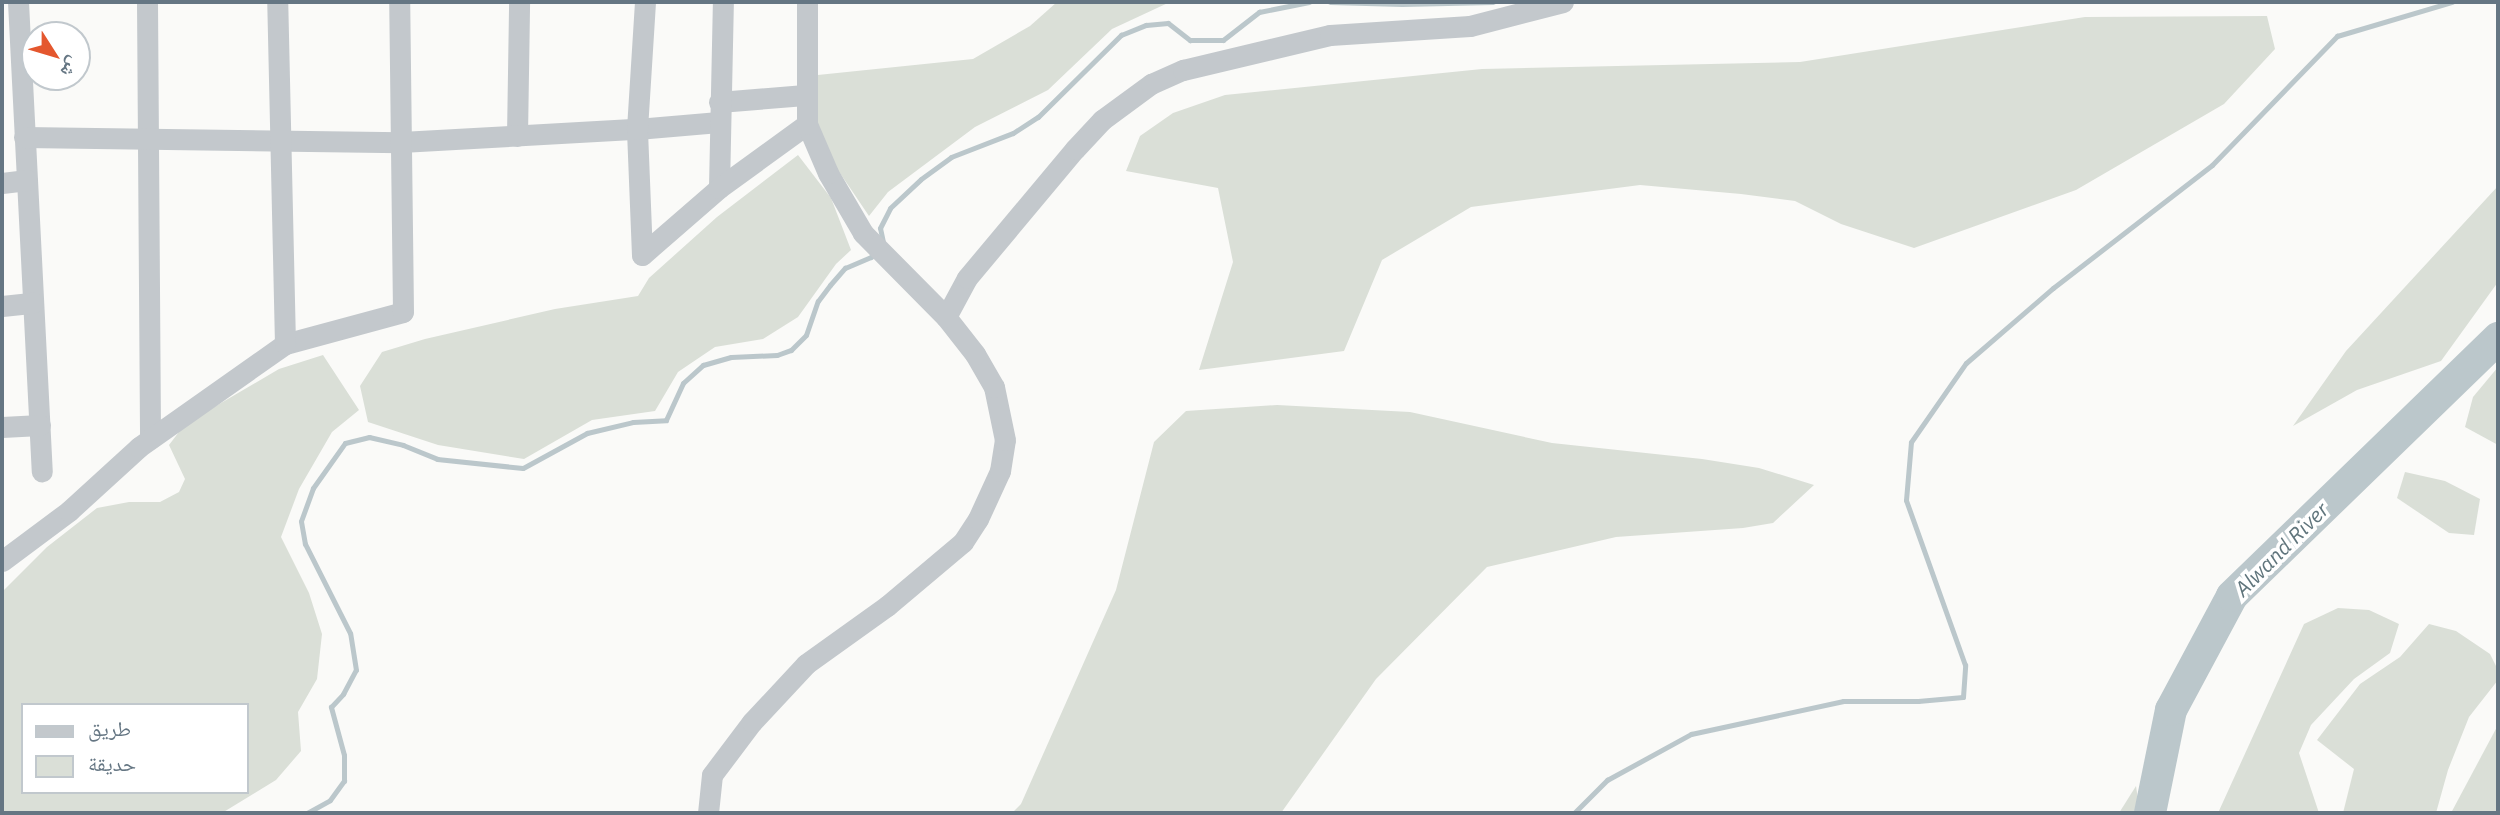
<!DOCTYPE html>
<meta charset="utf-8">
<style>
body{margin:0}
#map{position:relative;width:2500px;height:815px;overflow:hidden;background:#fafaf8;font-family:"IBM Plex Sans","Noto Naskh Arabic",sans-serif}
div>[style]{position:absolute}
.green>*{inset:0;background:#dadfd7}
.stream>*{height:5px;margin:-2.5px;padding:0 2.5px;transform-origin:2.5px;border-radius:2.5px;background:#bbc7cb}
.river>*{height:32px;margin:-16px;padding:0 16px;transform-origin:16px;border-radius:16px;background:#bbc7cb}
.street>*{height:21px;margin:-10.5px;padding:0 10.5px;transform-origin:10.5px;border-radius:10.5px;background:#c3c8cc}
span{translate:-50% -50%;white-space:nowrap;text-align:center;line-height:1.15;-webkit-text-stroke:7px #fff;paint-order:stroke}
.water-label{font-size:21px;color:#60757c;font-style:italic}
.frame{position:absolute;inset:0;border:4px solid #657683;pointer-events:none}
.legend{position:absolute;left:21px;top:703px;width:228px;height:91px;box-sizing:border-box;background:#fff;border:2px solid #c1c8cd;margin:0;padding:9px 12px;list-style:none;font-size:21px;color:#657683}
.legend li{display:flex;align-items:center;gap:14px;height:35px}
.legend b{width:35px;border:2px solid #c1c8cd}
.north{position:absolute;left:21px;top:21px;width:70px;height:70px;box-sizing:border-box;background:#fff;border:2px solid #c1c8cd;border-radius:50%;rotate:127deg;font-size:19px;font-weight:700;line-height:28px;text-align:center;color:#657683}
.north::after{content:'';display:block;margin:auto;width:24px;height:32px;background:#e4572e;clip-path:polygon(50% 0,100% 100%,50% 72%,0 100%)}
</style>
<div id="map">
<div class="green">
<div style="clip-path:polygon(1057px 2px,1170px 2px,1112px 29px,1048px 90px,975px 127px,888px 192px,869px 216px,823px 148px,808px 76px,973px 59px,1030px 26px)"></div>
<div style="clip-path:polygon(2267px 16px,2275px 49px,2224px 104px,2076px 190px,1914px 248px,1841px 224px,1795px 201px,1741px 194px,1640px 185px,1471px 207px,1382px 260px,1344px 351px,1199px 370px,1233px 262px,1218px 188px,1126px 171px,1140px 136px,1173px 113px,1225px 95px,1482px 69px,1800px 62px,2085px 17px)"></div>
<div style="clip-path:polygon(798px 155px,831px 198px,851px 250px,836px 264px,798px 317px,763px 339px,715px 347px,678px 372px,655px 411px,592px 420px,524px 459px,438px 445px,368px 422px,360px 386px,382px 352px,425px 339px,555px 309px,638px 296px,649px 278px,717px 217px)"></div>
<div style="clip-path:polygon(2498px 186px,2498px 282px,2441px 361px,2357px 390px,2293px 426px,2346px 351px)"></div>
<div style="clip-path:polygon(evenodd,323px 355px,359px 410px,332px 432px,299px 489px,281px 537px,309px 593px,322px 634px,317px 679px,298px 712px,301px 751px,276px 780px,222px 813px,2px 813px,2px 592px,47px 547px,97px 508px,129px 502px,160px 502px,179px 492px,185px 479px,169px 445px,185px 424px,279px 369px,323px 355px,23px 705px,247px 705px,247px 792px,23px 792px,23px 705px)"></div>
<div style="clip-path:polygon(2498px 367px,2498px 445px,2465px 427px,2473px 397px)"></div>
<div style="clip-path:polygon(1277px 405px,1410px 412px,1552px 443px,1702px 459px,1759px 468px,1814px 485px,1773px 523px,1743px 528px,1616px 537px,1487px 567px,1376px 679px,1281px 813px,1012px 813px,1021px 804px,1116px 590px,1154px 442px,1186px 411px)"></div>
<div style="clip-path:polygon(2405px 472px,2445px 481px,2480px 499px,2474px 535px,2449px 533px,2397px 498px)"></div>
<div style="clip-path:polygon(2338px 608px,2369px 610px,2399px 624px,2390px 653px,2354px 679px,2311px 725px,2299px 753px,2319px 813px,2218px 813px,2304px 624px)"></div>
<div style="clip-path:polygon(2429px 624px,2456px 631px,2490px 654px,2498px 670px,2498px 680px,2469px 717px,2448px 770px,2436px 813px,2343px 813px,2354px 769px,2317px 740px,2360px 684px,2400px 657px)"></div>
<div style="clip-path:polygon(2498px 725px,2498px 813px,2451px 813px)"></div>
<div style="clip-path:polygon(2136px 786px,2140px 813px,2119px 813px)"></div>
</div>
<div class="stream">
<div style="left:1330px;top:2px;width:72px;rotate:1.6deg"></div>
<div style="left:1402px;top:4px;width:91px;rotate:-1.3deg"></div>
<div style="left:883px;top:242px;width:14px;rotate:-102deg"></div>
<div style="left:880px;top:228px;width:22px;rotate:-63deg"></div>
<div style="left:890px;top:208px;width:42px;rotate:-43.1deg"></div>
<div style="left:921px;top:179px;width:37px;rotate:-36deg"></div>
<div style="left:951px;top:157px;width:66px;rotate:-21.2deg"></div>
<div style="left:1013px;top:133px;width:30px;rotate:-33deg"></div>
<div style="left:1038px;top:117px;width:117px;rotate:-44.7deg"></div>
<div style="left:1121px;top:35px;width:27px;rotate:-22deg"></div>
<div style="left:1146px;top:25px;width:22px;rotate:-5deg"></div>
<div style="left:1168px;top:23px;width:28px;rotate:38deg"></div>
<div style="left:1190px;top:40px;width:33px"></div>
<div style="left:1223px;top:40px;width:46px;rotate:-37.9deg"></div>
<div style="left:1259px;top:12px;width:51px;rotate:-11.3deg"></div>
<div style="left:307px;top:813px;width:26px;rotate:-29deg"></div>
<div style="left:330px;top:800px;width:24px;rotate:-54deg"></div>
<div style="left:344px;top:781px;width:26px;rotate:-90deg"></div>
<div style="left:344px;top:755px;width:50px;rotate:-105.2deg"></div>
<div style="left:331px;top:707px;width:18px;rotate:-47deg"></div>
<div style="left:343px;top:694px;width:27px;rotate:-62deg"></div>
<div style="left:356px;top:670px;width:37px;rotate:-99deg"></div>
<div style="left:350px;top:633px;width:100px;rotate:-116.8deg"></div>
<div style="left:305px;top:544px;width:23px;rotate:-100deg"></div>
<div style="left:301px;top:521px;width:35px;rotate:-70deg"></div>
<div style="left:313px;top:488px;width:55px;rotate:-54.6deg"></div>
<div style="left:345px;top:443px;width:25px;rotate:-14deg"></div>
<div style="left:369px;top:437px;width:35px;rotate:13deg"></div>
<div style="left:403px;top:445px;width:37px;rotate:22deg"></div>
<div style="left:437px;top:459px;width:86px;rotate:6deg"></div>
<div style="left:523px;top:468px;width:73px;rotate:-28.7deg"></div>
<div style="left:587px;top:433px;width:47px;rotate:-13.4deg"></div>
<div style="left:633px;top:422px;width:33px;rotate:-3deg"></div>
<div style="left:666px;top:420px;width:41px;rotate:-65.3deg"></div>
<div style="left:683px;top:383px;width:27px;rotate:-42deg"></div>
<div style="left:703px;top:365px;width:29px;rotate:-16deg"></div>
<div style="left:731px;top:357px;width:46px;rotate:-2.5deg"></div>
<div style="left:777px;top:355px;width:15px;rotate:-20deg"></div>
<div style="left:791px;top:350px;width:21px;rotate:-45deg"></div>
<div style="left:806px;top:335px;width:36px;rotate:-71deg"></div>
<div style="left:818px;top:301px;width:20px;rotate:-53deg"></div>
<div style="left:830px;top:285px;width:23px;rotate:-49deg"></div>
<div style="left:845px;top:268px;width:28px;rotate:-23deg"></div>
<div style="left:871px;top:257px;width:6px;rotate:-51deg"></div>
<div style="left:1574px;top:813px;width:47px;rotate:-45deg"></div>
<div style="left:1607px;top:780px;width:96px;rotate:-28.7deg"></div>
<div style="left:1691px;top:734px;width:156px;rotate:-12.2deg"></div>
<div style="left:1843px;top:701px;width:75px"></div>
<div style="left:1918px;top:701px;width:45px;rotate:-5.1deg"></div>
<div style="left:1963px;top:697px;width:32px;rotate:-86deg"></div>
<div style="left:1965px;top:665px;width:175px;rotate:-109.7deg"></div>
<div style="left:1906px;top:500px;width:58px;rotate:-85.1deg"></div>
<div style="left:1911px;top:442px;width:96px;rotate:-55.2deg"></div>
<div style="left:1966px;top:363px;width:115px;rotate:-40.8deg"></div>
<div style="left:2053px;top:288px;width:201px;rotate:-37.7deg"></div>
<div style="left:2212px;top:165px;width:180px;rotate:-45.9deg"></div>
<div style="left:2337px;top:36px;width:120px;rotate:-16.5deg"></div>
</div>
<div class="river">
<div style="left:2150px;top:813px;width:105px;rotate:-78.5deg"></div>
<div style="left:2171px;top:710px;width:129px;rotate:-61.8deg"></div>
<div style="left:2232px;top:596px;width:371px;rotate:-44.1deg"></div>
</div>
<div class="street">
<div style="left:18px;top:2px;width:470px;rotate:87.1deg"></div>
<div style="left:147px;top:2px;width:437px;rotate:89.6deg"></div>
<div style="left:719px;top:102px;width:86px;rotate:-4.7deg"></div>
<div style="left:517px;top:136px;width:134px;rotate:-89.1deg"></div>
<div style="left:24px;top:137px;width:377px;rotate:0.8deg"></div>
<div style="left:401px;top:142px;width:236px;rotate:-3.2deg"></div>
<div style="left:637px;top:129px;width:82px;rotate:-4.9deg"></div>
<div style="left:2px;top:183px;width:25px;rotate:-7deg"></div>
<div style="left:719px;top:188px;width:186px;rotate:-88.8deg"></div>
<div style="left:642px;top:255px;width:126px;rotate:-92.3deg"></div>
<div style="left:637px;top:129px;width:127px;rotate:-86.4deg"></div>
<div style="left:642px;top:255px;width:102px;rotate:-41deg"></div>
<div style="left:719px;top:188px;width:109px;rotate:-36deg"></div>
<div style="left:2px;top:306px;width:31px;rotate:-6deg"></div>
<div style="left:946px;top:317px;width:44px;rotate:-61.7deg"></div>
<div style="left:967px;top:278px;width:168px;rotate:-50.1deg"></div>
<div style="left:1075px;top:149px;width:40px;rotate:-47deg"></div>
<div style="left:1102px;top:120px;width:61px;rotate:-36.3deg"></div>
<div style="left:1151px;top:84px;width:35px;rotate:-24deg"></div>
<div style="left:1183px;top:70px;width:151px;rotate:-13.4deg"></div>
<div style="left:1330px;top:35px;width:140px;rotate:-3.7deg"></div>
<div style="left:1470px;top:26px;width:96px;rotate:-14.5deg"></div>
<div style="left:285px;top:344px;width:122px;rotate:-15.2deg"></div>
<div style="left:403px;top:312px;width:310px;rotate:-90.7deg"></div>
<div style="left:2px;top:427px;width:38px;rotate:-3deg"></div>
<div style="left:2px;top:561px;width:84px;rotate:-36.7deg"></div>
<div style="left:69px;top:511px;width:95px;rotate:-42.4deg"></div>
<div style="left:139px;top:447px;width:179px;rotate:-35.2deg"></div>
<div style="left:285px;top:344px;width:342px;rotate:-91.3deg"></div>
<div style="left:708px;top:813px;width:38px;rotate:-84deg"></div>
<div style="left:712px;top:775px;width:66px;rotate:-53deg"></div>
<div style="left:752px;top:722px;width:79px;rotate:-47deg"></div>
<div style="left:806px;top:664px;width:100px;rotate:-35.6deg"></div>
<div style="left:887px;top:606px;width:99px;rotate:-40.1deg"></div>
<div style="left:963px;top:542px;width:27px;rotate:-57deg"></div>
<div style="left:978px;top:519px;width:53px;rotate:-65.4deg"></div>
<div style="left:1000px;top:471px;width:31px;rotate:-81deg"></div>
<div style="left:1005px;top:440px;width:54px;rotate:-101.7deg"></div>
<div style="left:994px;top:387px;width:38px;rotate:-120deg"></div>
<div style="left:975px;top:354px;width:47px;rotate:-128.1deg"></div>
<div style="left:946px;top:317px;width:118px;rotate:-134.7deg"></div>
<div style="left:863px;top:233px;width:69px;rotate:-120.3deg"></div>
<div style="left:828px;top:173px;width:53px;rotate:-113.2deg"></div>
<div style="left:807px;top:124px;width:122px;rotate:-90deg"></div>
</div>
<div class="water-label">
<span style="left:2281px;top:549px;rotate:-45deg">Alwand River</span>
</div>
<div class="frame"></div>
<ul class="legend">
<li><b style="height:9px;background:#c3c8cc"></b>طريق</li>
<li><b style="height:19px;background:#dadfd7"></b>حديقة</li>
</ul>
<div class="north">ش</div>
</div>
